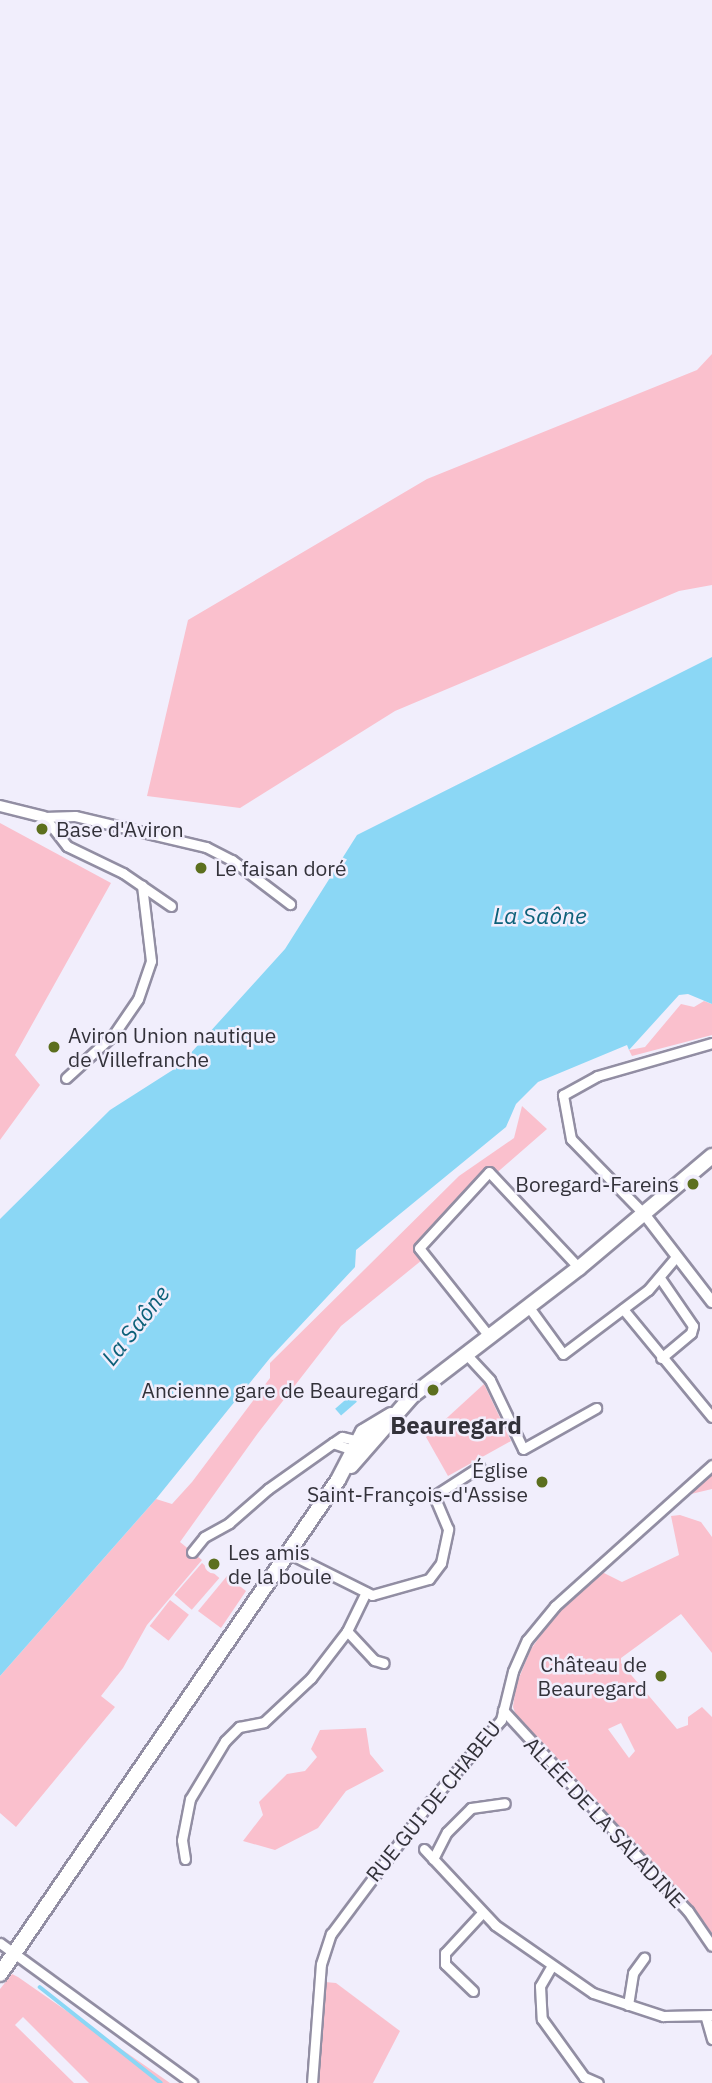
<!DOCTYPE html>
<meta charset="utf-8">
<style>
body{margin:0}
#map{position:relative;width:712px;height:2083px;overflow:hidden;background:#f1eefc;font-family:"IBM Plex Sans",sans-serif}
div>[style]{position:absolute}
.green>*{inset:0;background:#fac0cd;transform-origin:0 0}
.water>*{inset:0;background:#8bd7f5;transform-origin:0 0}
.stream>*{height:3.5px;margin:-1.75px;padding:0 1.75px;transform-origin:1.75px;border-radius:1.75px;background:#8bd7f5}
.roads{filter:drop-shadow(2px 0 #928ea3) drop-shadow(-2px 0 #928ea3) drop-shadow(0 2px #928ea3) drop-shadow(0 -2px #928ea3)}
.minor>*{height:9px;margin:-4.5px;padding:0 4.5px;transform-origin:4.5px;border-radius:4.5px;background:#fff}
.tertiary>*{height:10px;margin:-5px;padding:0 5px;transform-origin:5px;border-radius:5px;background:#fff}
.primary>*{height:14px;margin:-7px;padding:0 7px;transform-origin:7px;border-radius:7px;background:#fff}
.dots>*{width:19px;height:19px;translate:-50% -50%;box-sizing:border-box;border:4px solid #f1eefc;border-radius:50%}
span{translate:-50% -50%;white-space:nowrap;text-align:center;line-height:1.15;-webkit-text-stroke:5px #f1eefc;paint-order:stroke}
.poi-label{font-size:21px;color:#33323a}
.left{translate:0 -50%;text-align:left}
.right{translate:-100% -50%;text-align:right}
.street-label{font-size:21px;color:#33323a}
.water-label{font-size:23px;color:#0c6079;font-style:italic}
.quarter-label{font-size:24px;color:#33323a;font-weight:700}
</style>
<div id="map">
<div class="green">
<div style="clip-path:polygon(712px 354px,712px 585px,679px 591px,395px 711px,240px 808px,147px 796px,188px 620px,427px 479px,697px 370px)"></div>
<div style="clip-path:polygon(0 823px,111px 883px,15px 1055px,40px 1085px,0 1140px)"></div>
<div style="clip-path:polygon(704px 1001px,712px 1004px,712px 1035px,632px 1056px,629px 1050px,645px 1047px,681px 1004px,694px 1007px)"></div>
<div style="clip-path:polygon(522px 1106px,547px 1129px,493px 1176px,489px 1172px,419px 1248px,422px 1260px,341px 1326px,258px 1433px,180px 1542px,202px 1560px,147px 1625px,123px 1668px,101px 1696px,115px 1707px,16px 1827px,0 1813px,0 1676px,156px 1499px,172px 1504px,192px 1482px,270px 1378px,270px 1363px,459px 1176px,514px 1138px)"></div>
<div style="clip-path:polygon(484px 1384px,511px 1441px,448px 1476px,426px 1437px)"></div>
<div style="clip-path:polygon(712px 1473px,712px 1489px,691px 1494px,690px 1490px)"></div>
<div style="clip-path:polygon(evenodd,680px 1515px,701px 1522px,712px 1537px,712px 1653px,681px 1614px,621px 1658px,621px 1663px,677px 1729px,688px 1725px,688px 1717px,702px 1707px,712px 1717px,712px 1933px,518px 1721px,513px 1707px,516px 1685px,531px 1649px,556px 1614px,602px 1572px,622px 1582px,679px 1555px,671px 1516px,680px 1515px,621px 1723px,635px 1751px,629px 1758px,608px 1729px,621px 1723px)"></div>
<div style="left:202px;top:1563px;width:23px;height:42px;rotate:41deg"></div>
<div style="clip-path:polygon(227px 1576px,246px 1591px,221px 1628px,198px 1611px)"></div>
<div style="left:170px;top:1600px;width:24px;height:33px;rotate:38deg"></div>
<div style="clip-path:polygon(366px 1728px,370px 1754px,384px 1771px,346px 1791px,318px 1828px,275px 1850px,243px 1841px,263px 1815px,259px 1802px,287px 1774px,305px 1771px,317px 1757px,311px 1749px,320px 1730px)"></div>
<div style="clip-path:polygon(12px 1974px,18px 1977px,170px 2083px,89px 2083px,23px 2017px,15px 2025px,74px 2083px,0 2083px,0 1989px)"></div>
<div style="clip-path:polygon(325px 1982px,336px 1983px,400px 2031px,373px 2083px,316px 2083px)"></div>
</div>
<div class="water">
<div style="clip-path:polygon(712px 657px,712px 1004px,688px 994px,679px 995px,629px 1050px,627px 1045px,538px 1082px,516px 1104px,506px 1127px,356px 1250px,355px 1267px,270px 1358px,156px 1499px,0 1676px,0 1219px,110px 1110px,179px 1066px,285px 949px,357px 835px)"></div>
<div style="left:351px;top:1395px;width:9px;height:21px;rotate:49deg"></div>
</div>
<div class="stream">
<div style="left:40px;top:1987px;width:154px;rotate:38.4deg"></div>
</div>
<div class="roads">
<div class="minor">
<div style="left:171px;top:906px;width:58px;rotate:-145.5deg"></div>
<div style="left:123px;top:873px;width:62px;rotate:-154.3deg"></div>
<div style="left:67px;top:846px;width:37px;rotate:-128deg"></div>
<div style="left:44px;top:817px;width:31px;rotate:-2deg"></div>
<div style="left:75px;top:816px;width:135px;rotate:13.3deg"></div>
<div style="left:206px;top:847px;width:29px;rotate:27deg"></div>
<div style="left:232px;top:860px;width:73px;rotate:37.2deg"></div>
<div style="left:66px;top:1078px;width:65px;rotate:-42.5deg"></div>
<div style="left:114px;top:1034px;width:42px;rotate:-55.6deg"></div>
<div style="left:138px;top:999px;width:40px;rotate:-71.1deg"></div>
<div style="left:151px;top:961px;width:76px;rotate:-96.8deg"></div>
<div style="left:645px;top:1215px;width:106px;rotate:-134.2deg"></div>
<div style="left:571px;top:1139px;width:45px;rotate:-100.3deg"></div>
<div style="left:563px;top:1095px;width:39px;rotate:-29deg"></div>
<div style="left:597px;top:1076px;width:120px;rotate:-16deg"></div>
<div style="left:660px;top:1278px;width:58px;rotate:55.5deg"></div>
<div style="left:693px;top:1326px;width:7px;rotate:106deg"></div>
<div style="left:691px;top:1333px;width:39px;rotate:140deg"></div>
<div style="left:528px;top:1306px;width:59px;rotate:53.9deg"></div>
<div style="left:563px;top:1354px;width:106px;rotate:-37deg"></div>
<div style="left:648px;top:1290px;width:43px;rotate:-49.7deg"></div>
<div style="left:623px;top:1309px;width:140px;rotate:50.5deg"></div>
<div style="left:489px;top:1336px;width:112px;rotate:-128.5deg"></div>
<div style="left:419px;top:1248px;width:103px;rotate:-47.4deg"></div>
<div style="left:489px;top:1172px;width:132px;rotate:46.8deg"></div>
<div style="left:466px;top:1354px;width:35px;rotate:47deg"></div>
<div style="left:490px;top:1380px;width:76px;rotate:64.4deg"></div>
<div style="left:523px;top:1449px;width:84px;rotate:-29.3deg"></div>
<div style="left:353px;top:1450px;width:21px;rotate:-161deg"></div>
<div style="left:333px;top:1443px;width:11px;rotate:-34deg"></div>
<div style="left:342px;top:1437px;width:17px;rotate:13deg"></div>
<div style="left:192px;top:1552px;width:19px;rotate:-51deg"></div>
<div style="left:204px;top:1537px;width:29px;rotate:-29deg"></div>
<div style="left:229px;top:1523px;width:52px;rotate:-41.1deg"></div>
<div style="left:268px;top:1489px;width:80px;rotate:-35.3deg"></div>
<div style="left:288px;top:1553px;width:94px;rotate:26.6deg"></div>
<div style="left:372px;top:1595px;width:59px;rotate:-15.7deg"></div>
<div style="left:429px;top:1579px;width:20px;rotate:-53deg"></div>
<div style="left:441px;top:1563px;width:35px;rotate:-78deg"></div>
<div style="left:448px;top:1529px;width:36px;rotate:-113deg"></div>
<div style="left:434px;top:1496px;width:54px;rotate:-32.8deg"></div>
<div style="left:347px;top:1631px;width:40px;rotate:47deg"></div>
<div style="left:374px;top:1660px;width:10px;rotate:17deg"></div>
<div style="left:503px;top:1710px;width:273px;rotate:47.4deg"></div>
<div style="left:688px;top:1911px;width:42px;rotate:55.6deg"></div>
<div style="left:424px;top:1849px;width:104px;rotate:46.9deg"></div>
<div style="left:495px;top:1925px;width:119px;rotate:34.8deg"></div>
<div style="left:593px;top:1993px;width:74px;rotate:18.2deg"></div>
<div style="left:663px;top:2016px;width:49px;rotate:-1.2deg"></div>
<div style="left:185px;top:1859px;width:19px;rotate:-99deg"></div>
<div style="left:182px;top:1840px;width:42px;rotate:-79deg"></div>
<div style="left:190px;top:1799px;width:68px;rotate:-58.9deg"></div>
<div style="left:225px;top:1741px;width:20px;rotate:-45deg"></div>
<div style="left:239px;top:1727px;width:25px;rotate:-11deg"></div>
<div style="left:264px;top:1722px;width:64px;rotate:-43.1deg"></div>
<div style="left:311px;top:1678px;width:59px;rotate:-52.5deg"></div>
<div style="left:347px;top:1631px;width:43px;rotate:-64deg"></div>
<div style="left:433px;top:1859px;width:30px;rotate:-63deg"></div>
<div style="left:447px;top:1832px;width:34px;rotate:-45deg"></div>
<div style="left:471px;top:1808px;width:34px;rotate:-8deg"></div>
<div style="left:0;top:1943px;width:238px;rotate:36.1deg"></div>
<div style="left:551px;top:1967px;width:22px;rotate:120deg"></div>
<div style="left:540px;top:1986px;width:33px;rotate:87deg"></div>
<div style="left:542px;top:2019px;width:72px;rotate:54.1deg"></div>
<div style="left:584px;top:2077px;width:15px;rotate:23deg"></div>
<div style="left:473px;top:1991px;width:39px;rotate:-136deg"></div>
<div style="left:445px;top:1964px;width:11px;rotate:-90deg"></div>
<div style="left:445px;top:1953px;width:54px;rotate:-47.2deg"></div>
<div style="left:628px;top:2005px;width:32px;rotate:-81deg"></div>
<div style="left:633px;top:1973px;width:19px;rotate:-54deg"></div>
<div style="left:706px;top:2018px;width:22px;rotate:74deg"></div>
<div style="left:312px;top:2083px;width:119px;rotate:-85.7deg"></div>
<div style="left:321px;top:1964px;width:32px;rotate:-72deg"></div>
<div style="left:331px;top:1934px;width:164px;rotate:-53.2deg"></div>
<div style="left:429px;top:1803px;width:110px;rotate:-49.1deg"></div>
<div style="left:501px;top:1720px;width:50px;rotate:-76.2deg"></div>
<div style="left:513px;top:1671px;width:34px;rotate:-66deg"></div>
<div style="left:527px;top:1640px;width:44px;rotate:-50.5deg"></div>
<div style="left:555px;top:1606px;width:211px;rotate:-41.9deg"></div>
</div>
<div class="tertiary">
<div style="left:0;top:806px;width:45px;rotate:14deg"></div>
<div style="left:645px;top:1215px;width:110px;rotate:52.4deg"></div>
</div>
<div class="primary">
<div style="left:351px;top:1466px;width:93px;rotate:-48.9deg"></div>
<div style="left:412px;top:1396px;width:210px;rotate:-37.5deg"></div>
<div style="left:579px;top:1268px;width:174px;rotate:-40.1deg"></div>
<div style="left:0;top:1974px;width:599px;rotate:-55.62deg"></div>
<div style="left:338px;top:1480px;width:54px;rotate:-62.5deg"></div>
<div style="left:363px;top:1432px;width:33px;rotate:-31deg"></div>
</div>
</div>
<div class="dots">
<div style="left:42px;top:829px;background:#5c6f1e"></div>
<div style="left:201px;top:868px;background:#5c6f1e"></div>
<div style="left:54px;top:1047px;background:#5c6f1e"></div>
<div style="left:693px;top:1184px;background:#5c6f1e"></div>
<div style="left:433px;top:1390px;background:#5c6f1e"></div>
<div style="left:542px;top:1482px;background:#5c6f1e"></div>
<div style="left:214px;top:1564px;background:#5c6f1e"></div>
<div style="left:661px;top:1676px;background:#5c6f1e"></div>
</div>
<div class="poi-label">
<span class="left" style="left:56px;top:829px">Base d'Aviron</span>
<span class="left" style="left:215px;top:868px">Le faisan doré</span>
<span class="left" style="left:68px;top:1047px">Aviron Union nautique<br>de Villefranche</span>
<span class="right" style="left:679px;top:1184px">Boregard-Fareins</span>
<span class="right" style="left:419px;top:1390px">Ancienne gare de Beauregard</span>
<span class="right" style="left:528px;top:1482px">Église<br>Saint-François-d'Assise</span>
<span class="left" style="left:228px;top:1564px">Les amis<br>de la boule</span>
<span class="right" style="left:647px;top:1676px">Château de<br>Beauregard</span>
</div>
<div class="street-label">
<span style="left:433px;top:1801px;rotate:-51deg">RUE GUI DE CHABEU</span>
<span style="left:605px;top:1822px;rotate:47deg">ALLÉE DE LA SALADINE</span>
</div>
<div class="water-label">
<span style="left:540px;top:915px">La Saône</span>
<span style="left:135px;top:1325px;rotate:-52deg">La Saône</span>
</div>
<div class="quarter-label">
<span style="left:456px;top:1426px">Beauregard</span>
</div>
</div>
